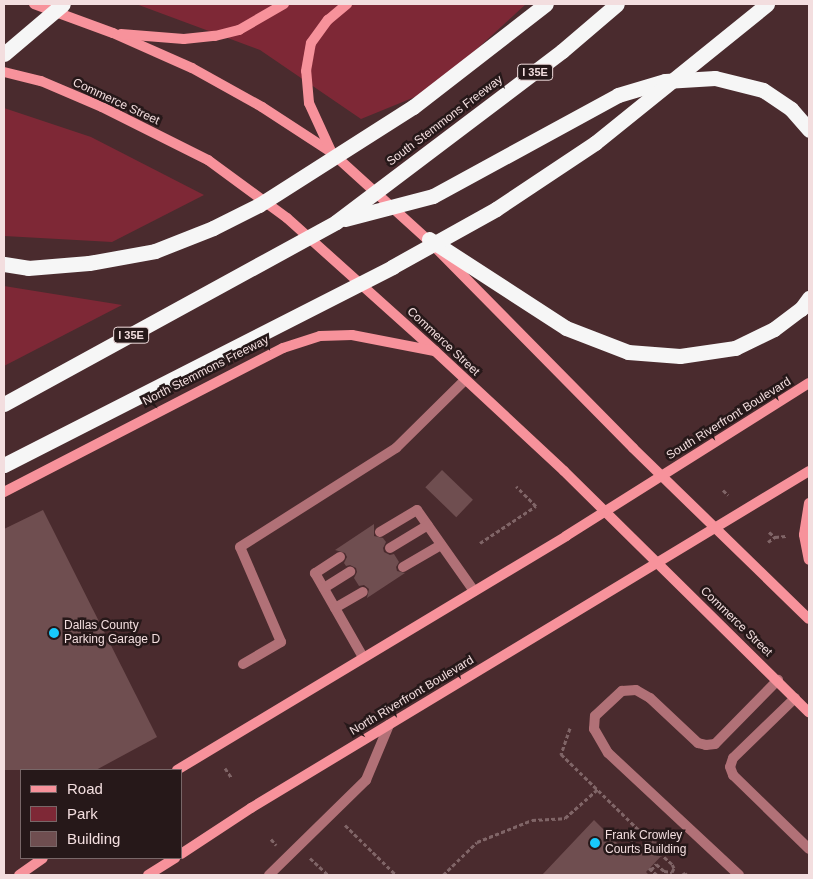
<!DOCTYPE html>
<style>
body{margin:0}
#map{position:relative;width:813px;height:879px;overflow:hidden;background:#4a2b2e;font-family:Arial,sans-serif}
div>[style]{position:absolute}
.green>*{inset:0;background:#7e2836}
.building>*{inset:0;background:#6f4e50;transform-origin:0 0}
.path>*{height:3px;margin-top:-1.5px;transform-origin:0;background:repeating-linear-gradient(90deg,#806567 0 4px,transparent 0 6.5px)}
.service>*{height:10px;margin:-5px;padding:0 5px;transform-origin:5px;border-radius:5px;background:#b17177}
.secondary>*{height:10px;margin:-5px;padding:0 5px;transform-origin:5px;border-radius:5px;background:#f7929b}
.motorway>*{height:15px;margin:-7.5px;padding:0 7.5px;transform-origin:7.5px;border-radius:7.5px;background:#f6f6f6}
.dots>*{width:14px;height:14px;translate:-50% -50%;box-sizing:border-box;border:2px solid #261819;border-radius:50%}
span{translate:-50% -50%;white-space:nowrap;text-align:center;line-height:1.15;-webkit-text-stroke:5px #261819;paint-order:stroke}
.shield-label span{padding:1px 4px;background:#261819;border:1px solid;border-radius:4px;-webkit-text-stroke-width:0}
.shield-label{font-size:11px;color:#f3dedf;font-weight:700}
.street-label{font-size:12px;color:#f3dedf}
.poi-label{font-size:12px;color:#f3dedf}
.left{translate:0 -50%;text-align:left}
.frame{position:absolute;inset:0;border:5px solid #f3dedf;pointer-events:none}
.legend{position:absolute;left:20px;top:769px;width:162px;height:90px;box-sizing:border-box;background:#261819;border:1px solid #786768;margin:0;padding:6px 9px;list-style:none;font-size:15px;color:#f3dedf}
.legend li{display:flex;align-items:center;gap:10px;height:25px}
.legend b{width:25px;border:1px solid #786768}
</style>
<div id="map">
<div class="green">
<div style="clip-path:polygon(136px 4px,526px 4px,432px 90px,361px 119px,260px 50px)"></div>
<div style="clip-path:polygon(4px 108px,91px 137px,204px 195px,112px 242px,4px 236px)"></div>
<div style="clip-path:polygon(4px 286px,122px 305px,4px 366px)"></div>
</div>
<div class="building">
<div style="left:442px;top:470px;width:43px;height:24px;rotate:44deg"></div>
<div style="clip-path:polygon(43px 510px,157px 737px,96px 770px,4px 770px,4px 529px)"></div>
<div style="clip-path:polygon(374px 524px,374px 536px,383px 538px,386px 542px,383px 548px,384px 552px,390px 555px,394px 554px,399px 562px,396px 567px,397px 571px,405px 573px,367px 598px,369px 589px,364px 585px,359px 586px,354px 578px,357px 572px,356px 568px,350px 565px,346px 566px,344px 563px,347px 557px,345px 553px,335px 550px)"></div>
<div style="clip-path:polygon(594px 820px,630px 856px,651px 836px,666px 851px,646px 872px,649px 875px,542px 875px)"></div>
</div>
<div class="path">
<div style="left:723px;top:490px;width:7px;rotate:45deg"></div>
<div style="left:769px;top:532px;width:8px;rotate:40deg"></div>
<div style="left:768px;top:542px;width:9px;rotate:-36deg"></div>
<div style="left:775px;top:537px;width:11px;rotate:-5deg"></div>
<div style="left:480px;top:543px;width:67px;rotate:-33.5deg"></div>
<div style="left:536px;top:506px;width:28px;rotate:-135deg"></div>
<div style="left:570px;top:728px;width:28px;rotate:109deg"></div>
<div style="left:561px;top:754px;width:110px;rotate:44.3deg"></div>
<div style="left:640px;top:831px;width:11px;rotate:139deg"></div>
<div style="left:632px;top:838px;width:8px;rotate:104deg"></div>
<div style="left:630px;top:846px;width:7px;rotate:56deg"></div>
<div style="left:225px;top:768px;width:11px;rotate:56deg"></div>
<div style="left:345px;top:825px;width:71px;rotate:44.4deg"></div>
<div style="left:271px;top:839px;width:8px;rotate:50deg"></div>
<div style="left:310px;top:858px;width:25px;rotate:43deg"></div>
<div style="left:649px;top:868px;width:11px;rotate:41deg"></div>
<div style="left:651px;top:870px;width:8px;rotate:-50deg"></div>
<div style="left:656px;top:864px;width:11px;rotate:41deg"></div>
<div style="left:664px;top:871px;width:8px;rotate:7deg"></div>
<div style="left:672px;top:872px;width:4px;rotate:-63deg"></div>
<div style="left:674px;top:868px;width:4px;rotate:-117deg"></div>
<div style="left:672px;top:864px;width:13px;rotate:-138deg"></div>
<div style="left:443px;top:875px;width:47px;rotate:-44.1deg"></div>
<div style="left:477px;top:842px;width:59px;rotate:-21.8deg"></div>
<div style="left:532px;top:820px;width:33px;rotate:-3deg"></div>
<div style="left:565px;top:818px;width:44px;rotate:-41.3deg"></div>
<div style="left:682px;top:875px;width:4px;rotate:-34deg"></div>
<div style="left:685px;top:873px;width:3px;rotate:45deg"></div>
</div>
<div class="service">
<div style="left:380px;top:532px;width:43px;rotate:-30.7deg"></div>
<div style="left:417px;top:510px;width:99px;rotate:54.9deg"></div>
<div style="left:390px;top:548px;width:44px;rotate:-31.2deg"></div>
<div style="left:340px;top:557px;width:30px;rotate:147deg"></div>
<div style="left:315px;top:573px;width:97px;rotate:60.3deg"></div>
<div style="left:403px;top:567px;width:44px;rotate:-30.1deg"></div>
<div style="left:324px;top:588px;width:31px;rotate:-32deg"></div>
<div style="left:335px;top:608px;width:32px;rotate:-30deg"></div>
<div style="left:243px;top:664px;width:44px;rotate:-30.1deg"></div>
<div style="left:281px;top:642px;width:103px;rotate:-113.3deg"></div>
<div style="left:240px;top:547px;width:185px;rotate:-32.4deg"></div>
<div style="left:396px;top:448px;width:97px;rotate:-44.6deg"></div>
<div style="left:795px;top:698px;width:86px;rotate:135.9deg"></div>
<div style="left:733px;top:758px;width:9px;rotate:108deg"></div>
<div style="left:730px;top:767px;width:9px;rotate:69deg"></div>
<div style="left:733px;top:775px;width:106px;rotate:44.2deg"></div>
<div style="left:269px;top:875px;width:136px;rotate:-44.4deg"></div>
<div style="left:366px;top:780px;width:60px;rotate:-67.3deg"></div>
<div style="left:739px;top:875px;width:179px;rotate:-137deg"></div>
<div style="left:608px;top:753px;width:28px;rotate:-120deg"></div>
<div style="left:594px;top:729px;width:13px;rotate:-86deg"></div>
<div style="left:595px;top:716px;width:37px;rotate:-43deg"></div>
<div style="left:622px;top:691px;width:14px;rotate:-4deg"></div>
<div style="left:636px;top:690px;width:16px;rotate:30deg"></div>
<div style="left:650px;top:698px;width:66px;rotate:43.2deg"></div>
<div style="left:698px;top:743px;width:8px;rotate:14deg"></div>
<div style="left:706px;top:745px;width:9px;rotate:-6deg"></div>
<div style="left:715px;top:744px;width:90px;rotate:-45.5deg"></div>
</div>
<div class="secondary">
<div style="left:34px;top:4px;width:84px;rotate:20.2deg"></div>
<div style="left:113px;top:33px;width:86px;rotate:23.9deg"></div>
<div style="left:192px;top:68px;width:80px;rotate:29.1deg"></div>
<div style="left:262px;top:107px;width:82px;rotate:33.1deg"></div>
<div style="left:331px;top:152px;width:128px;rotate:42.2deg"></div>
<div style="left:426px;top:238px;width:295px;rotate:45.4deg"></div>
<div style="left:633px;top:448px;width:245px;rotate:44.2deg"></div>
<div style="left:121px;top:34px;width:63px;rotate:4.5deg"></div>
<div style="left:184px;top:39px;width:31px;rotate:-6deg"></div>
<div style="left:215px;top:36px;width:25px;rotate:-14deg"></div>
<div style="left:239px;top:30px;width:52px;rotate:-30deg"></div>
<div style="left:4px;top:72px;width:38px;rotate:14deg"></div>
<div style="left:41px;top:81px;width:66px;rotate:23.1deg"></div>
<div style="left:102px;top:107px;width:119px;rotate:26.6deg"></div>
<div style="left:208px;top:160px;width:98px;rotate:36.3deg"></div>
<div style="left:287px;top:218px;width:199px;rotate:41.9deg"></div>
<div style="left:435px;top:351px;width:176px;rotate:42.9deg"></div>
<div style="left:564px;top:471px;width:344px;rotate:44.6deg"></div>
<div style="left:331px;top:151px;width:53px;rotate:-114.6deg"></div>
<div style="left:309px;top:103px;width:32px;rotate:-95deg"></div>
<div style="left:306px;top:71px;width:28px;rotate:-80deg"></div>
<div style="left:311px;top:43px;width:29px;rotate:-54deg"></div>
<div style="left:328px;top:20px;width:25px;rotate:-40deg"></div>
<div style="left:4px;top:492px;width:314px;rotate:-27.3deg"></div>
<div style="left:283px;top:348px;width:39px;rotate:-18deg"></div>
<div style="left:320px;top:336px;width:32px;rotate:-2deg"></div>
<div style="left:352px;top:335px;width:84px;rotate:11deg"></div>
<div style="left:809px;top:503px;width:32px;rotate:99deg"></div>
<div style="left:804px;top:535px;width:25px;rotate:79deg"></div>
<div style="left:177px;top:770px;width:454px;rotate:-31deg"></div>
<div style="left:566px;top:536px;width:287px;rotate:-32.2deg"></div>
<div style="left:181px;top:854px;width:84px;rotate:-33.3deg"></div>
<div style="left:251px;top:808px;width:652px;rotate:-31.13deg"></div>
<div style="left:19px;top:875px;width:29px;rotate:-35deg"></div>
<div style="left:148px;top:875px;width:32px;rotate:-32deg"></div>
</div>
<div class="motorway">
<div style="left:4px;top:54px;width:77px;rotate:-40.3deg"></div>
<div style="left:345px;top:219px;width:91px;rotate:-14.6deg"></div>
<div style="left:433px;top:196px;width:211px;rotate:-28.6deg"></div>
<div style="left:618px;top:95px;width:49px;rotate:-16.6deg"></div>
<div style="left:665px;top:81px;width:50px;rotate:-3.4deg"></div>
<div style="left:715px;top:78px;width:49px;rotate:14deg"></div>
<div style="left:763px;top:90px;width:34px;rotate:34deg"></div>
<div style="left:791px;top:109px;width:28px;rotate:49deg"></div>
<div style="left:429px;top:239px;width:163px;rotate:33deg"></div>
<div style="left:566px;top:328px;width:66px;rotate:21.2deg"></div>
<div style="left:628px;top:352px;width:52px;rotate:4.4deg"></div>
<div style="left:680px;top:356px;width:56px;rotate:-8.3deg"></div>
<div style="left:735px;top:348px;width:43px;rotate:-26deg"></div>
<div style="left:774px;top:329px;width:34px;rotate:-37deg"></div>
<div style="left:801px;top:309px;width:14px;rotate:-54deg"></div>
<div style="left:4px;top:264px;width:24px;rotate:9deg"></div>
<div style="left:28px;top:268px;width:61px;rotate:-4.7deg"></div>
<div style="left:89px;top:263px;width:67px;rotate:-10.3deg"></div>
<div style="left:155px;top:251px;width:62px;rotate:-21.6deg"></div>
<div style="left:213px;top:228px;width:51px;rotate:-26.6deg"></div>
<div style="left:259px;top:205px;width:183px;rotate:-32.5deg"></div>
<div style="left:413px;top:107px;width:168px;rotate:-37.8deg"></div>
<div style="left:4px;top:404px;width:379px;rotate:-28.7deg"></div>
<div style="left:336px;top:222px;width:283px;rotate:-37.1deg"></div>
<div style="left:562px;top:51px;width:72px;rotate:-40.5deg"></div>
<div style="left:4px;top:465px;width:436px;rotate:-27deg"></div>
<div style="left:392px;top:267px;width:119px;rotate:-29.1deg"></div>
<div style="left:496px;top:209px;width:119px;rotate:-33.7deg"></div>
<div style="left:595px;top:143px;width:221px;rotate:-38.9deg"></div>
</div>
<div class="dots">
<div style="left:54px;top:633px;background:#18cafc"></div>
<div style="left:595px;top:843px;background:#18cafc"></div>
</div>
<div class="shield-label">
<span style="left:535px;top:72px">I 35E</span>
<span style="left:131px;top:335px">I 35E</span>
</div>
<div class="street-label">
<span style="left:116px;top:102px;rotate:25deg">Commerce Street</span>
<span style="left:445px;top:121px;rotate:-37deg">South Stemmons Freeway</span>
<span style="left:443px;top:342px;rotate:43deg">Commerce Street</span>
<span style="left:206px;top:371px;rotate:-27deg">North Stemmons Freeway</span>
<span style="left:729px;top:419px;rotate:-32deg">South Riverfront Boulevard</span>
<span style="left:736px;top:622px;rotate:44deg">Commerce Street</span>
<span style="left:412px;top:696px;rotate:-31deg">North Riverfront Boulevard</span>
</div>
<div class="poi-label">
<span class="left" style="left:64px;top:633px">Dallas County<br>Parking Garage D</span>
<span class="left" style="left:605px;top:843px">Frank Crowley<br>Courts Building</span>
</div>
<div class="frame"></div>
<ul class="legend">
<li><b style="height:6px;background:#f7929b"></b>Road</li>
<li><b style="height:14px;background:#7e2836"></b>Park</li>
<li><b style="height:14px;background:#6f4e50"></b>Building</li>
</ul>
</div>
